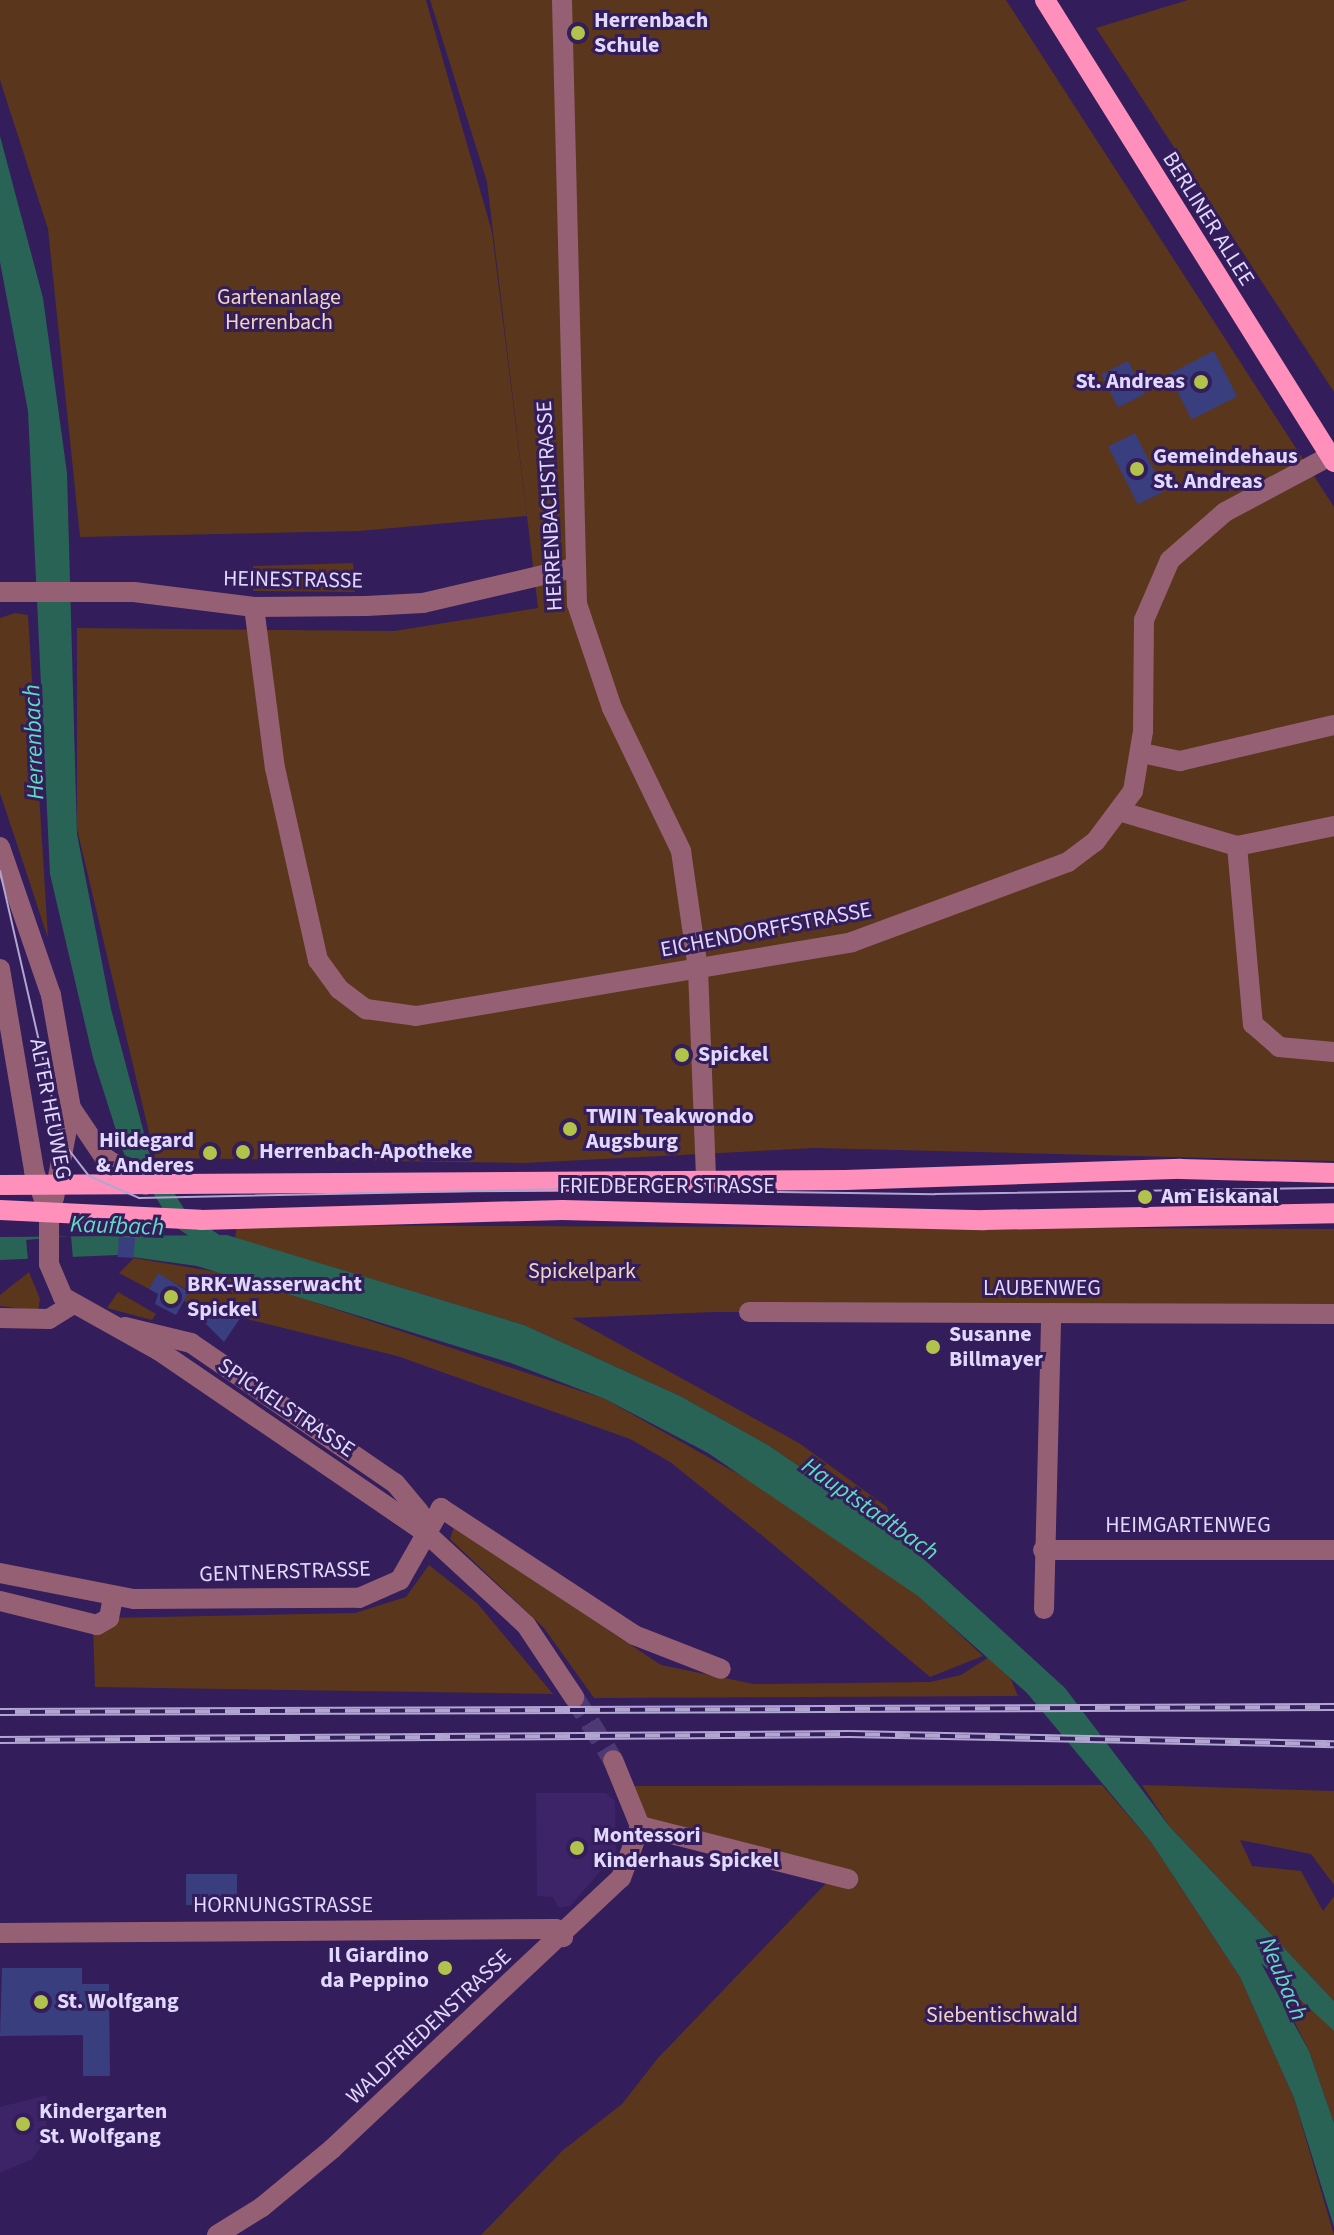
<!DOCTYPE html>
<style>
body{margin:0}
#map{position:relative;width:1334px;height:2235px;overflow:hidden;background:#331d5a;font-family:"Source Sans 3",sans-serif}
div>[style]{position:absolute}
.built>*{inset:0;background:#3d2469}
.green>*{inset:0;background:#5a361c}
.water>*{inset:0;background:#286356}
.pier>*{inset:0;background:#331d5a;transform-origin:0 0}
.canal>*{height:18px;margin:-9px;padding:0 9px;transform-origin:9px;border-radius:9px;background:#286356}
.building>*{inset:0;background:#393e7e;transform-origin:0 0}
.minor-tunnel>*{height:20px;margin-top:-10px;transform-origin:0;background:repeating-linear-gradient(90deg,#4d3973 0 20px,transparent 0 30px)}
.minor>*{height:20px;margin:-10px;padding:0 10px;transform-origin:10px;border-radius:10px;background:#966074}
.major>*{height:20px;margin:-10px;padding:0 10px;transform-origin:10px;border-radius:10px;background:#ff90bb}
.tram>*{height:2px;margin:-1px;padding:0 1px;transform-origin:1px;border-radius:1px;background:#b1a5d1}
.rail>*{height:8px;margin-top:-4px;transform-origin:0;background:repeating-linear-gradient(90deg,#331d5a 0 15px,#b1a5d1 0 30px);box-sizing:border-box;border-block:2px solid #b1a5d1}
.dots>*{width:22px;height:22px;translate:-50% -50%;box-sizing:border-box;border:4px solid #331d5a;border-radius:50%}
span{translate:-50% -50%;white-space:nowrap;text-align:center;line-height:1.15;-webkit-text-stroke:6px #331d5a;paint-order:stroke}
.poi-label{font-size:22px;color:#e1d8fe;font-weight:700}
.left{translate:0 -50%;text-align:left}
.right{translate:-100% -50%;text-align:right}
.street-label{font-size:22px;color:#e1d8fe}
.park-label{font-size:22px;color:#efd4c2}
.water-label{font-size:24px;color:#60dbc0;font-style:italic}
</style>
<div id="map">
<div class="built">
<div style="clip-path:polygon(536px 1793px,606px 1793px,615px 1801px,616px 1853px,570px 1906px,559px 1908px,553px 1897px,537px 1896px)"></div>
<div style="clip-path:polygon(47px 2095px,46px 2140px,32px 2159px,0 2173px,0 2107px)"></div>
</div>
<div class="green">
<div style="clip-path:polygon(0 0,426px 0,492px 232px,527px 516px,359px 531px,80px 537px,48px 229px,0 80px)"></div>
<div style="clip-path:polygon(430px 0,1006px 0,1334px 507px,1334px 1161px,815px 1148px,525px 1163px,155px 1158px,77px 829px,77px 628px,394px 631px,538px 608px,487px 182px)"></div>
<div style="clip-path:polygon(1188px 0,1334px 0,1334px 392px,1096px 28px)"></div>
<div style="clip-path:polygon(353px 563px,355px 592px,253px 591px,253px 566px)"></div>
<div style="clip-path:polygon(15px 613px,28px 615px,48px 938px,0 793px,0 618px)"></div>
<div style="clip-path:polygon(237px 1225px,1334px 1229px,1334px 1312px,715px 1312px,572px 1318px,799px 1443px,887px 1507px,893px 1531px,768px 1445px,680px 1396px,524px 1325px,235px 1238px)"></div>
<div style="clip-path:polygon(134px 1258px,229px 1274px,605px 1399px,781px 1498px,919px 1596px,983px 1656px,930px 1677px,764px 1537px,670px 1462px,630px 1439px,397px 1356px,194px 1306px,184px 1301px,189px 1291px,158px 1274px,149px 1289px,119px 1273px)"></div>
<div style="clip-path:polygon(29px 1272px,40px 1299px,38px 1311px,0 1306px,0 1295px)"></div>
<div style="clip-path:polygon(118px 1292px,156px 1314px,152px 1320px,107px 1308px)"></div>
<div style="clip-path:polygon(454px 1527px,661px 1665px,754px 1684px,930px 1682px,961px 1675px,989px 1657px,1010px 1677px,1018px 1696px,594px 1698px,544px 1628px,450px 1539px)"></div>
<div style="clip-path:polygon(429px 1565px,477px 1603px,553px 1694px,95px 1687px,93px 1627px,109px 1618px,355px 1613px,406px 1597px)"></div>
<div style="clip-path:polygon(1102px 1785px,1151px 1842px,1240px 1977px,1294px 2098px,1334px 2235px,481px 2235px,562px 2151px,622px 2104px,658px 2058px,833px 1876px,640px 1826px,628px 1786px)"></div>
<div style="clip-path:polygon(1142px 1785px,1334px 1791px,1334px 1885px,1311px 1854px,1240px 1840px,1252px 1866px,1301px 1871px,1323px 1911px,1334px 1896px,1334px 2001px,1170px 1827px)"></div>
<div style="clip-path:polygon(1264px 1961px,1334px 2031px,1334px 2123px,1309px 2051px)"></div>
</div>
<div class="water">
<div style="clip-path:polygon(0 136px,43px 298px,67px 473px,77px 834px,111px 1009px,152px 1163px,125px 1156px,122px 1149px,93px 1058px,50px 874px,28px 411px,0 262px)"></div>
<div style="clip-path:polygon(227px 1235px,524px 1325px,680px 1396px,768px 1445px,893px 1531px,1065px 1688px,1170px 1827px,1334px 2001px,1334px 2031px,1261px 1963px,1309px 2051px,1334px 2123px,1334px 2227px,1294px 2098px,1240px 1977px,1151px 1842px,1027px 1693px,918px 1596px,708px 1453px,605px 1399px,511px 1363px,197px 1266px,118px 1255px,0 1260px,0 1237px)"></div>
</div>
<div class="pier">
<div style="left:71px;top:1236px;width:24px;height:45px;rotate:85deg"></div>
</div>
<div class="canal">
<div style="left:131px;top:1141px;width:92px;rotate:57.9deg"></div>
<div style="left:180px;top:1219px;width:53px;rotate:34.3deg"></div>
</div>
<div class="building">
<div style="left:1214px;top:351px;width:51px;height:51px;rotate:63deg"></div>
<div style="left:1128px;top:361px;width:37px;height:30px;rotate:63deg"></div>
<div style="left:1135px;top:433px;width:65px;height:30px;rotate:63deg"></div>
<div style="left:119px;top:1237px;width:16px;height:20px;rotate:4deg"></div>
<div style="clip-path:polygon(158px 1273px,189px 1292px,176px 1315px,155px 1304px,158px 1294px,149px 1289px)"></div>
<div style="clip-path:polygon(212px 1310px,241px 1317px,224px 1342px,204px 1322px)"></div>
<div style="left:237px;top:1874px;width:31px;height:51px;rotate:90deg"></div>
<div style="clip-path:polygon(2px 1968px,82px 1968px,82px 1984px,109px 1984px,110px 2076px,83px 2076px,83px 2035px,0 2036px)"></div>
</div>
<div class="minor-tunnel">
<div style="left:574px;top:1697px;width:74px;rotate:58.2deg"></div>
</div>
<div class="minor">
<div style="left:562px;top:0;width:604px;rotate:88.58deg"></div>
<div style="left:577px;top:604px;width:110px;rotate:71.4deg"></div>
<div style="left:612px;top:708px;width:159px;rotate:64.2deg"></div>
<div style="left:681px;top:851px;width:119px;rotate:81.8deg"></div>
<div style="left:698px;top:969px;width:210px;rotate:87.8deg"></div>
<div style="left:0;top:592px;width:134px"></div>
<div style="left:134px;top:592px;width:121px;rotate:7.1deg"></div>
<div style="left:254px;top:607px;width:112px;rotate:-0.5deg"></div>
<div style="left:366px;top:606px;width:57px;rotate:-3deg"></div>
<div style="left:423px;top:603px;width:154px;rotate:-13.1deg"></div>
<div style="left:254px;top:607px;width:162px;rotate:82.6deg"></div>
<div style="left:275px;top:768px;width:197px;rotate:77.4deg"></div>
<div style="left:318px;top:960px;width:36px;rotate:54deg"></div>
<div style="left:339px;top:989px;width:34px;rotate:37deg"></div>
<div style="left:366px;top:1009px;width:50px;rotate:8deg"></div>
<div style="left:416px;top:1016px;width:442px;rotate:-9.6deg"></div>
<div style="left:852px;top:942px;width:230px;rotate:-20.3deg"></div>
<div style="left:1068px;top:862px;width:34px;rotate:-37deg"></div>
<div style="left:1095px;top:842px;width:64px;rotate:-53.3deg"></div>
<div style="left:1133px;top:791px;width:61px;rotate:-80.5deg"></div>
<div style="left:1143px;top:731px;width:111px;rotate:-89.5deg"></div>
<div style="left:1144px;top:620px;width:65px;rotate:-66.6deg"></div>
<div style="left:1170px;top:560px;width:73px;rotate:-41.1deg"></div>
<div style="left:1225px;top:512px;width:119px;rotate:-28.1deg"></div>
<div style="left:1142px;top:753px;width:39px;rotate:12deg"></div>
<div style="left:1180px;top:761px;width:158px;rotate:-13.2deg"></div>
<div style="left:1122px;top:812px;width:120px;rotate:16.5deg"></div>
<div style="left:1334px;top:826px;width:99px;rotate:168.3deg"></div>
<div style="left:1237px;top:846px;width:179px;rotate:84.9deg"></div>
<div style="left:1253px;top:1024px;width:35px;rotate:41deg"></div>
<div style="left:1279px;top:1047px;width:55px;rotate:5.2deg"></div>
<div style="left:0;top:847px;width:157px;rotate:71deg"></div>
<div style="left:51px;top:995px;width:115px;rotate:80deg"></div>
<div style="left:71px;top:1108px;width:92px;rotate:100.7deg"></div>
<div style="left:0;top:969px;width:205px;rotate:80.4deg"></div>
<div style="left:34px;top:1171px;width:46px;rotate:70.8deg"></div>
<div style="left:49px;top:1214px;width:50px;rotate:90deg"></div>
<div style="left:49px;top:1264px;width:36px;rotate:67deg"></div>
<div style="left:63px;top:1297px;width:109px;rotate:29.2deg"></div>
<div style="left:158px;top:1350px;width:325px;rotate:34.3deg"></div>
<div style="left:426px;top:1533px;width:136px;rotate:42.6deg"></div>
<div style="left:526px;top:1625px;width:87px;rotate:56.3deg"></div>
<div style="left:71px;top:1108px;width:59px;rotate:56deg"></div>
<div style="left:104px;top:1157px;width:50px;rotate:33.7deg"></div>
<div style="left:749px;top:1312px;width:585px;rotate:0.2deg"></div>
<div style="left:0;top:1318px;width:49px;rotate:1.2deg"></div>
<div style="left:49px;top:1319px;width:28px;rotate:-32deg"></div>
<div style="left:125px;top:1327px;width:68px;rotate:13.6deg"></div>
<div style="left:191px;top:1343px;width:247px;rotate:34.5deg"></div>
<div style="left:395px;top:1483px;width:38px;rotate:50deg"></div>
<div style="left:419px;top:1512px;width:22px;rotate:72deg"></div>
<div style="left:1043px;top:1550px;width:291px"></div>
<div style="left:0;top:1573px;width:136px;rotate:11deg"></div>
<div style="left:134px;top:1599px;width:225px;rotate:-0.3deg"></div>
<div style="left:359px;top:1598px;width:45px;rotate:-23.7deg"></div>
<div style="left:400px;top:1580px;width:83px;rotate:-60.3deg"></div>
<div style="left:441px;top:1508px;width:231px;rotate:33.3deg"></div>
<div style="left:634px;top:1635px;width:93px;rotate:21.3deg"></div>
<div style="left:0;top:1601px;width:100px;rotate:13.9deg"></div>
<div style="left:97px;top:1625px;width:14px;rotate:-30deg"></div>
<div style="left:109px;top:1618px;width:21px;rotate:-79deg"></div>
<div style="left:1044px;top:1609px;width:296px;rotate:-88.6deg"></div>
<div style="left:640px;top:1826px;width:215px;rotate:14.3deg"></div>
<div style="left:0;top:1933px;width:556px;rotate:-0.41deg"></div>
<div style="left:556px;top:1929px;width:11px;rotate:49deg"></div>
<div style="left:217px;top:2235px;width:53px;rotate:-31.9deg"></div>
<div style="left:262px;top:2207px;width:91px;rotate:-39.6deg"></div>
<div style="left:332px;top:2149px;width:396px;rotate:-43.2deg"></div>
<div style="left:621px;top:1878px;width:55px;rotate:-69.9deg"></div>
<div style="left:640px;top:1826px;width:71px;rotate:-112.2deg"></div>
</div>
<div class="major">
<div style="left:1045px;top:0;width:545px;rotate:57.97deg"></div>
<div style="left:0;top:1185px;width:845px;rotate:-0.34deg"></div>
<div style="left:845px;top:1180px;width:336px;rotate:-1.9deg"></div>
<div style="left:1181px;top:1169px;width:153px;rotate:1.5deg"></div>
<div style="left:0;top:1210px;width:201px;rotate:2.8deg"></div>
<div style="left:201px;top:1220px;width:361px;rotate:-1.6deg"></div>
<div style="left:562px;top:1210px;width:422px;rotate:1.4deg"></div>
<div style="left:984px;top:1220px;width:350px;rotate:-1.1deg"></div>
</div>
<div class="tram">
<div style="left:0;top:871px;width:277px;rotate:77.1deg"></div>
<div style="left:62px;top:1141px;width:44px;rotate:52.4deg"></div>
<div style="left:89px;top:1176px;width:55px;rotate:23.7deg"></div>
<div style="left:139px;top:1198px;width:424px;rotate:-1.2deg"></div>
<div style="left:563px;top:1189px;width:372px;rotate:0.8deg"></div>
<div style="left:935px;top:1194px;width:399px;rotate:-0.9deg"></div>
</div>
<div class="rail">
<div style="left:0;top:1712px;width:1334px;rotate:-0.21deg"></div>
<div style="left:0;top:1740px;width:850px;rotate:-0.4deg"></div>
<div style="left:850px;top:1734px;width:484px;rotate:1.2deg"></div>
</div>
<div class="dots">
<div style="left:578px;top:33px;background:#b2c34c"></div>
<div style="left:1201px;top:382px;background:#b2c34c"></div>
<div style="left:1137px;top:469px;background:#b2c34c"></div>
<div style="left:682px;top:1055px;background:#b2c34c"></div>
<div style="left:570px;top:1129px;background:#b2c34c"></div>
<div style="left:243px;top:1152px;background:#b2c34c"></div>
<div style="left:210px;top:1153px;background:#b2c34c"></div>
<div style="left:1145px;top:1197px;background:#b2c34c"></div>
<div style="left:171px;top:1297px;background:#b2c34c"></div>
<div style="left:933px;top:1347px;background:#b2c34c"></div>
<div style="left:577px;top:1848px;background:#b2c34c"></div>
<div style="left:445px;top:1968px;background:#b2c34c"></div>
<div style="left:41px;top:2002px;background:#b2c34c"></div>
<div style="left:23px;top:2124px;background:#b2c34c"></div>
</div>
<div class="poi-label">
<span class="left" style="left:594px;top:33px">Herrenbach<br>Schule</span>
<span class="right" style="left:1185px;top:382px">St. Andreas</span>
<span class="left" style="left:1153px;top:469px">Gemeindehaus<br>St. Andreas</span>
<span class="left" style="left:698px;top:1055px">Spickel</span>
<span class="left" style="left:586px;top:1129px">TWIN Teakwondo<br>Augsburg</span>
<span class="right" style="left:194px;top:1153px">Hildegard<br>&amp; Anderes</span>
<span class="left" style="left:259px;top:1152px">Herrenbach-Apotheke</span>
<span class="left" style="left:1161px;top:1197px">Am Eiskanal</span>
<span class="left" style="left:187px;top:1297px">BRK-Wasserwacht<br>Spickel</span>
<span class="left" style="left:949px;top:1347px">Susanne<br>Billmayer</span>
<span class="left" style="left:593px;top:1848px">Montessori<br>Kinderhaus Spickel</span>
<span class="right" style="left:429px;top:1968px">Il Giardino<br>da Peppino</span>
<span class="left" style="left:57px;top:2002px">St. Wolfgang</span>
<span class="left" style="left:39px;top:2124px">Kindergarten<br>St. Wolfgang</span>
</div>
<div class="street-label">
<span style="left:1208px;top:219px;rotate:58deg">BERLINER ALLEE</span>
<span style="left:550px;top:506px;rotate:-93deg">HERRENBACHSTRASSE</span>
<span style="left:293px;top:580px;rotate:1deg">HEINESTRASSE</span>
<span style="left:766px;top:930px;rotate:-11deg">EICHENDORFFSTRASSE</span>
<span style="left:50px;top:1109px;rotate:79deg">ALTER HEUWEG</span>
<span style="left:667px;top:1187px">FRIEDBERGER STRASSE</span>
<span style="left:1042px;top:1289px">LAUBENWEG</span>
<span style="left:286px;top:1408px;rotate:34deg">SPICKELSTRASSE</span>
<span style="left:1188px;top:1526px">HEIMGARTENWEG</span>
<span style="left:285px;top:1572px;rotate:-2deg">GENTNERSTRASSE</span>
<span style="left:283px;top:1906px">HORNUNGSTRASSE</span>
<span style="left:429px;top:2027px;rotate:-43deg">WALDFRIEDENSTRASSE</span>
</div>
<div class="park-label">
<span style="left:279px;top:310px">Gartenanlage<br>Herrenbach</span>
<span style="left:582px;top:1272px">Spickelpark</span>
<span style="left:1002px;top:2016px">Siebentischwald</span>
</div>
<div class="water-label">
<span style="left:34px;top:742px;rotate:-92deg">Herrenbach</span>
<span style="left:117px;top:1226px;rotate:2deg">Kaufbach</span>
<span style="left:870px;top:1509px;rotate:35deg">Hauptstadtbach</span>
<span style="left:1283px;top:1979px;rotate:67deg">Neubach</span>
</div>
</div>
